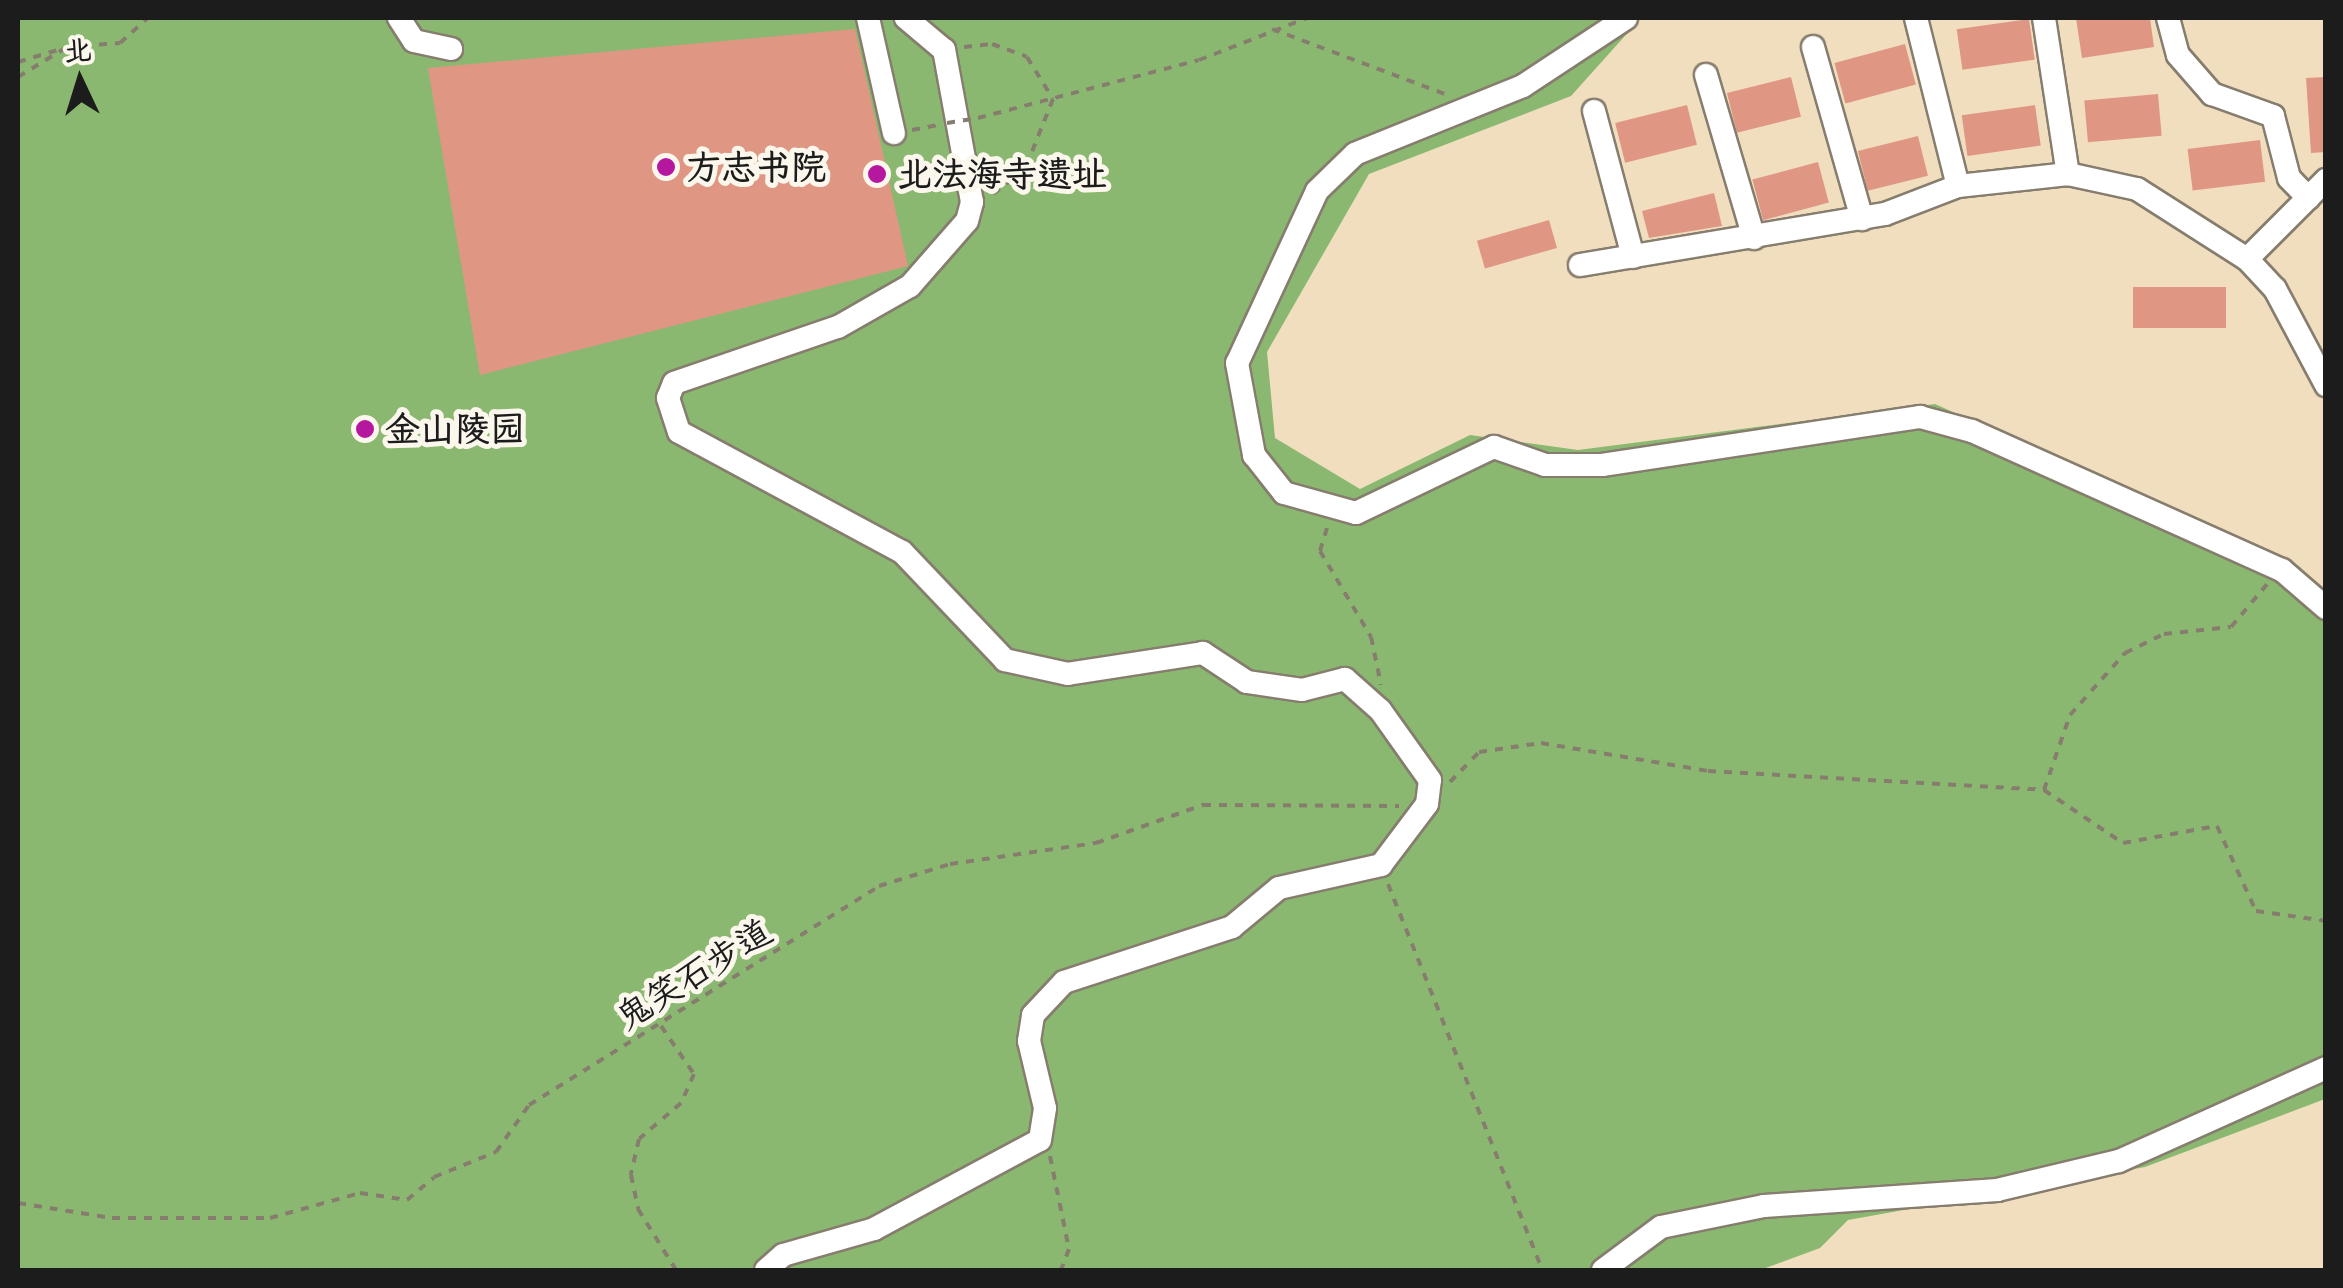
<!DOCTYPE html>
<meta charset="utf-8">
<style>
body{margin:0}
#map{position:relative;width:2343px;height:1288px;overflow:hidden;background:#f1debf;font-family:Itim,"LXGW WenKai TC",sans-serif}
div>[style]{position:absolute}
.forest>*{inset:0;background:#8bb870}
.building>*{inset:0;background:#df9784;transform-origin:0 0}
.path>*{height:4px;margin-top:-2px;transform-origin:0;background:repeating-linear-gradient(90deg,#867d6e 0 8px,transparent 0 16px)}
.roads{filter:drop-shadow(2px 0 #867d6e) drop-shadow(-2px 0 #867d6e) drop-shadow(0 2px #867d6e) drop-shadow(0 -2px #867d6e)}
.minor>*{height:22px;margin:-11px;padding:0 11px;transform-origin:11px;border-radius:11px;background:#fff}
.path-bridge>*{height:4px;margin-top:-2px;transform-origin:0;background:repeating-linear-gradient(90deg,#867d6e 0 8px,transparent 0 16px)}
.dots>*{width:28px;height:28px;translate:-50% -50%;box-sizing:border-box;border:5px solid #fbf7ec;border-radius:50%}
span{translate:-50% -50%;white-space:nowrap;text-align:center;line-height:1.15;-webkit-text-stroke:10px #fbf7ec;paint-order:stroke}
.poi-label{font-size:35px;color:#1c1c1c;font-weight:700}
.left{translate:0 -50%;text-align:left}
.street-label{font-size:35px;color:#1c1c1c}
.frame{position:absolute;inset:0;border:20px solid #1c1c1c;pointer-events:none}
.north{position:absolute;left:30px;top:30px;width:100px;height:100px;-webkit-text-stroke:8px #fbf7ec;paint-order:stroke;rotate:356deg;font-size:28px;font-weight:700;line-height:40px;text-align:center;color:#1c1c1c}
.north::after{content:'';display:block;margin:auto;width:35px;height:45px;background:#1c1c1c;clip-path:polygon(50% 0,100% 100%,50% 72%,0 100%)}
</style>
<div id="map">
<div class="forest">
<div style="clip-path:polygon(18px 18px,1641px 18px,1571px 96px,1369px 174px,1267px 352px,1275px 438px,1360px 489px,1470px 435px,1578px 450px,1935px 404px,2300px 567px,2326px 602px,2325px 1099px,2145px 1167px,1848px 1220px,1820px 1248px,1760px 1270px,18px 1270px)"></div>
</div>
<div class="building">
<div style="clip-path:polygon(2076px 18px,2150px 18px,2154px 47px,2082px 58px)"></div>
<div style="left:2029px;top:19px;width:41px;height:73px;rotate:82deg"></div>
<div style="clip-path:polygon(855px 29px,908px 266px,480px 375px,428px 68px)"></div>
<div style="left:1905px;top:44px;width:42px;height:73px;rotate:75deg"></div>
<div style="left:1791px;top:77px;width:41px;height:66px;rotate:76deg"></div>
<div style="clip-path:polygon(2326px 77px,2326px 152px,2311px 153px,2306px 78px)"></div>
<div style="left:2158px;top:94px;width:42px;height:74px;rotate:85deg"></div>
<div style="left:1687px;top:105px;width:41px;height:74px;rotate:76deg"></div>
<div style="left:2035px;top:105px;width:41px;height:74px;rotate:82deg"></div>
<div style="left:1918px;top:136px;width:41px;height:62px;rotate:76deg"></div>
<div style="left:2260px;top:140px;width:42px;height:73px;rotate:83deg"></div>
<div style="left:1818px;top:162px;width:42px;height:68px;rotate:75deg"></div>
<div style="clip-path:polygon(1714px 193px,1722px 226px,1649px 238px,1642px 211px)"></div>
<div style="left:1549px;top:220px;width:29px;height:75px;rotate:74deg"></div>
<div style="left:2226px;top:287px;width:41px;height:93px;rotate:90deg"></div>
</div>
<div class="path">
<div style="left:1272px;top:29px;width:185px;rotate:20.6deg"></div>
<div style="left:964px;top:47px;width:28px;rotate:-6deg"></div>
<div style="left:992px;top:44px;width:37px;rotate:20deg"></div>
<div style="left:1027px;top:57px;width:49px;rotate:58.2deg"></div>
<div style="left:1053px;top:99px;width:75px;rotate:111.8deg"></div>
<div style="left:1025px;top:169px;width:42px;rotate:141.8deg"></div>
<div style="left:18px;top:62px;width:45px;rotate:-16.8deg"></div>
<div style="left:18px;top:77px;width:57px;rotate:-31.5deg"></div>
<div style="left:67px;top:47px;width:53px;rotate:-4.3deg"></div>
<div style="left:120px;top:43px;width:38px;rotate:-42deg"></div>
<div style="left:978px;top:118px;width:228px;rotate:-14.7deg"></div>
<div style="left:1199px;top:60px;width:116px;rotate:-21.3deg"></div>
<div style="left:912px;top:130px;width:25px;rotate:-11deg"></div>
<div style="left:1327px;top:528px;width:24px;rotate:107deg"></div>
<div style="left:1320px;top:551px;width:100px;rotate:59.3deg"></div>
<div style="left:1371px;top:637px;width:49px;rotate:78.2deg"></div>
<div style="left:1450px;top:782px;width:42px;rotate:-46deg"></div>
<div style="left:1479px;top:752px;width:63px;rotate:-8.3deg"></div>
<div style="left:1541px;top:743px;width:169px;rotate:9.5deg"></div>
<div style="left:1708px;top:771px;width:337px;rotate:3.2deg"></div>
<div style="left:2044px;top:790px;width:95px;rotate:33.9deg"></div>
<div style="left:2123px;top:843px;width:96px;rotate:-10.3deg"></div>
<div style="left:2217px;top:826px;width:94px;rotate:65.4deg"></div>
<div style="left:2256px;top:911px;width:71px;rotate:8.1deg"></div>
<div style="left:2044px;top:790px;width:79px;rotate:-70.9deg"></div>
<div style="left:2070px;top:715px;width:83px;rotate:-48.4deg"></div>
<div style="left:2125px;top:653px;width:43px;rotate:-26deg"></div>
<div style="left:2164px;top:634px;width:67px;rotate:-6deg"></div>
<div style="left:2231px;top:627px;width:57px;rotate:-49.9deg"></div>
<div style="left:1388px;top:884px;width:416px;rotate:68.2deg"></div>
<div style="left:661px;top:1026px;width:58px;rotate:55.5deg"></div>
<div style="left:694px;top:1074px;width:32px;rotate:114deg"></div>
<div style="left:681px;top:1103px;width:55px;rotate:139.4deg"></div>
<div style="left:639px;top:1139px;width:37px;rotate:103deg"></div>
<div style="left:631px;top:1175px;width:35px;rotate:78deg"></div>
<div style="left:638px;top:1209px;width:72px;rotate:58.1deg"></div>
<div style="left:1050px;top:1156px;width:95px;rotate:78.5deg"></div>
<div style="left:1069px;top:1249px;width:22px;rotate:111deg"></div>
<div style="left:18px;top:1203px;width:95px;rotate:9.1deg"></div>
<div style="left:112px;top:1218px;width:158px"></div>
<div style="left:270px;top:1218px;width:93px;rotate:-15.5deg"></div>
<div style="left:360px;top:1193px;width:48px;rotate:8.5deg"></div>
<div style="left:407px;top:1200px;width:35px;rotate:-40deg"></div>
<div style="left:434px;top:1177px;width:67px;rotate:-22deg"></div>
<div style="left:496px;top:1152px;width:57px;rotate:-54.9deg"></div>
<div style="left:529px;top:1105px;width:413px;rotate:-32deg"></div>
<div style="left:879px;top:886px;width:74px;rotate:-17.2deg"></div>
<div style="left:950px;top:864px;width:148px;rotate:-8.2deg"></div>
<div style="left:1096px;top:843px;width:114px;rotate:-19.6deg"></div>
<div style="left:1203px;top:805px;width:196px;rotate:0.3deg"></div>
</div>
<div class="roads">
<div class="minor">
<div style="left:399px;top:18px;width:27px;rotate:57deg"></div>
<div style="left:414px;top:41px;width:38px;rotate:12deg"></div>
<div style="left:868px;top:18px;width:118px;rotate:77.3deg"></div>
<div style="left:1626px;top:18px;width:123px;rotate:146.6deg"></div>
<div style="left:1523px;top:86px;width:181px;rotate:158deg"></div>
<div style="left:1355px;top:154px;width:53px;rotate:135.8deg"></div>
<div style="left:1317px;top:191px;width:190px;rotate:114.9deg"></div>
<div style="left:1237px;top:363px;width:94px;rotate:79.5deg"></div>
<div style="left:1254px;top:455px;width:48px;rotate:51.7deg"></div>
<div style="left:1284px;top:493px;width:75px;rotate:15.5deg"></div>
<div style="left:1356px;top:513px;width:153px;rotate:-25.6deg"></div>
<div style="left:1494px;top:447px;width:54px;rotate:19.4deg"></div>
<div style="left:1545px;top:465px;width:57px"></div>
<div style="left:1602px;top:465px;width:322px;rotate:-8.6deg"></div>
<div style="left:1920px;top:417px;width:54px;rotate:15.1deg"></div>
<div style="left:1972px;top:431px;width:340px;rotate:24.2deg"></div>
<div style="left:2282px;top:570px;width:58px;rotate:40.8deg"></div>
<div style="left:1916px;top:18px;width:173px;rotate:76deg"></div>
<div style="left:2044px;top:18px;width:158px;rotate:81.3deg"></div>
<div style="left:2168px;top:18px;width:38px;rotate:75deg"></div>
<div style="left:2178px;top:55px;width:52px;rotate:48.9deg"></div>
<div style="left:2212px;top:94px;width:65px;rotate:19.8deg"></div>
<div style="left:2273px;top:116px;width:64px;rotate:75.5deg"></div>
<div style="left:2289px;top:178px;width:28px;rotate:46deg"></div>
<div style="left:1813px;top:47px;width:179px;rotate:74.1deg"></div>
<div style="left:1706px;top:75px;width:170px;rotate:73.6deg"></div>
<div style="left:1594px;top:111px;width:151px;rotate:75deg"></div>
<div style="left:2247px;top:259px;width:112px;rotate:-45deg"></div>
<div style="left:1580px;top:265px;width:309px;rotate:-9.5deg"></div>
<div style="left:1885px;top:214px;width:78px;rotate:-21deg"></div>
<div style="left:1958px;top:186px;width:111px;rotate:-6.2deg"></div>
<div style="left:2068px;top:174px;width:71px;rotate:12.3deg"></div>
<div style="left:2137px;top:189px;width:130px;rotate:32.5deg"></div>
<div style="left:2247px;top:259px;width:41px;rotate:47deg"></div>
<div style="left:2275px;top:289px;width:109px;rotate:62deg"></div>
<div style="left:766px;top:1270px;width:23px;rotate:-41deg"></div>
<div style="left:783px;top:1255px;width:95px;rotate:-15.9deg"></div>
<div style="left:874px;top:1229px;width:188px;rotate:-28.2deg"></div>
<div style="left:1040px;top:1140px;width:32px;rotate:-81deg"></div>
<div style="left:1045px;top:1108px;width:69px;rotate:-103.4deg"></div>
<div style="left:1029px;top:1041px;width:26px;rotate:-81deg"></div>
<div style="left:1033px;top:1015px;width:45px;rotate:-46.8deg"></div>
<div style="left:1064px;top:982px;width:177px;rotate:-18.1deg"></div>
<div style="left:1232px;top:927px;width:61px;rotate:-39.7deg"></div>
<div style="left:1279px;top:888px;width:105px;rotate:-12.7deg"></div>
<div style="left:1381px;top:865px;width:76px;rotate:-53deg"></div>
<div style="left:1427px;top:804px;width:24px;rotate:-83deg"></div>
<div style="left:1430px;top:780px;width:86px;rotate:-125.5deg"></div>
<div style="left:1380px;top:710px;width:47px;rotate:-138.5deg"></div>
<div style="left:1345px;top:679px;width:44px;rotate:165.7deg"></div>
<div style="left:1302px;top:690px;width:56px;rotate:-171.7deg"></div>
<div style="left:1247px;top:682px;width:53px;rotate:-146.6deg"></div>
<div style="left:1203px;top:653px;width:137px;rotate:171.2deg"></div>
<div style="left:1068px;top:674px;width:65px;rotate:-167.5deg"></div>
<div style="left:1005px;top:660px;width:149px;rotate:-133.6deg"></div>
<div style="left:902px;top:552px;width:253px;rotate:-151.7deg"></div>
<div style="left:679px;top:432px;width:36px;rotate:-108deg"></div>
<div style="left:668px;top:398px;width:16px;rotate:-68deg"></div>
<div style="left:674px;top:383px;width:173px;rotate:-18.9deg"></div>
<div style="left:838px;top:327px;width:83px;rotate:-29.7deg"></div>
<div style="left:910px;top:286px;width:86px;rotate:-48.8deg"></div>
<div style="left:967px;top:221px;width:20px;rotate:-75deg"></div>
<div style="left:972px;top:202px;width:155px;rotate:-100.4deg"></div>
<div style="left:944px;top:50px;width:50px;rotate:-139.9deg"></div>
<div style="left:1603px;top:1270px;width:72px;rotate:-36.6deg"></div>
<div style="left:1661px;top:1227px;width:105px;rotate:-11.5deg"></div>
<div style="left:1764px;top:1206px;width:234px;rotate:-3.9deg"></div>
<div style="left:1997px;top:1190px;width:125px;rotate:-13.4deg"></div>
<div style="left:2119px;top:1161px;width:227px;rotate:-24.2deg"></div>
</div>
</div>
<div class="path-bridge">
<div style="left:947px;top:123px;width:30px;rotate:-9deg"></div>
</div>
<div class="dots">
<div style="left:666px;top:167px;background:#b5179e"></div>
<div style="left:877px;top:174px;background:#b5179e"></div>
<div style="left:365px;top:429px;background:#b5179e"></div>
</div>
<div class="poi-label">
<span class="left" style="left:686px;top:167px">方志书院</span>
<span class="left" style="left:897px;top:174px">北法海寺遗址</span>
<span class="left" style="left:385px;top:429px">金山陵园</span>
</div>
<div class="street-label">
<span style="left:694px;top:974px;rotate:-32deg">鬼笑石步道</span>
</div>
<div class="frame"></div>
<div class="north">北</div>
</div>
